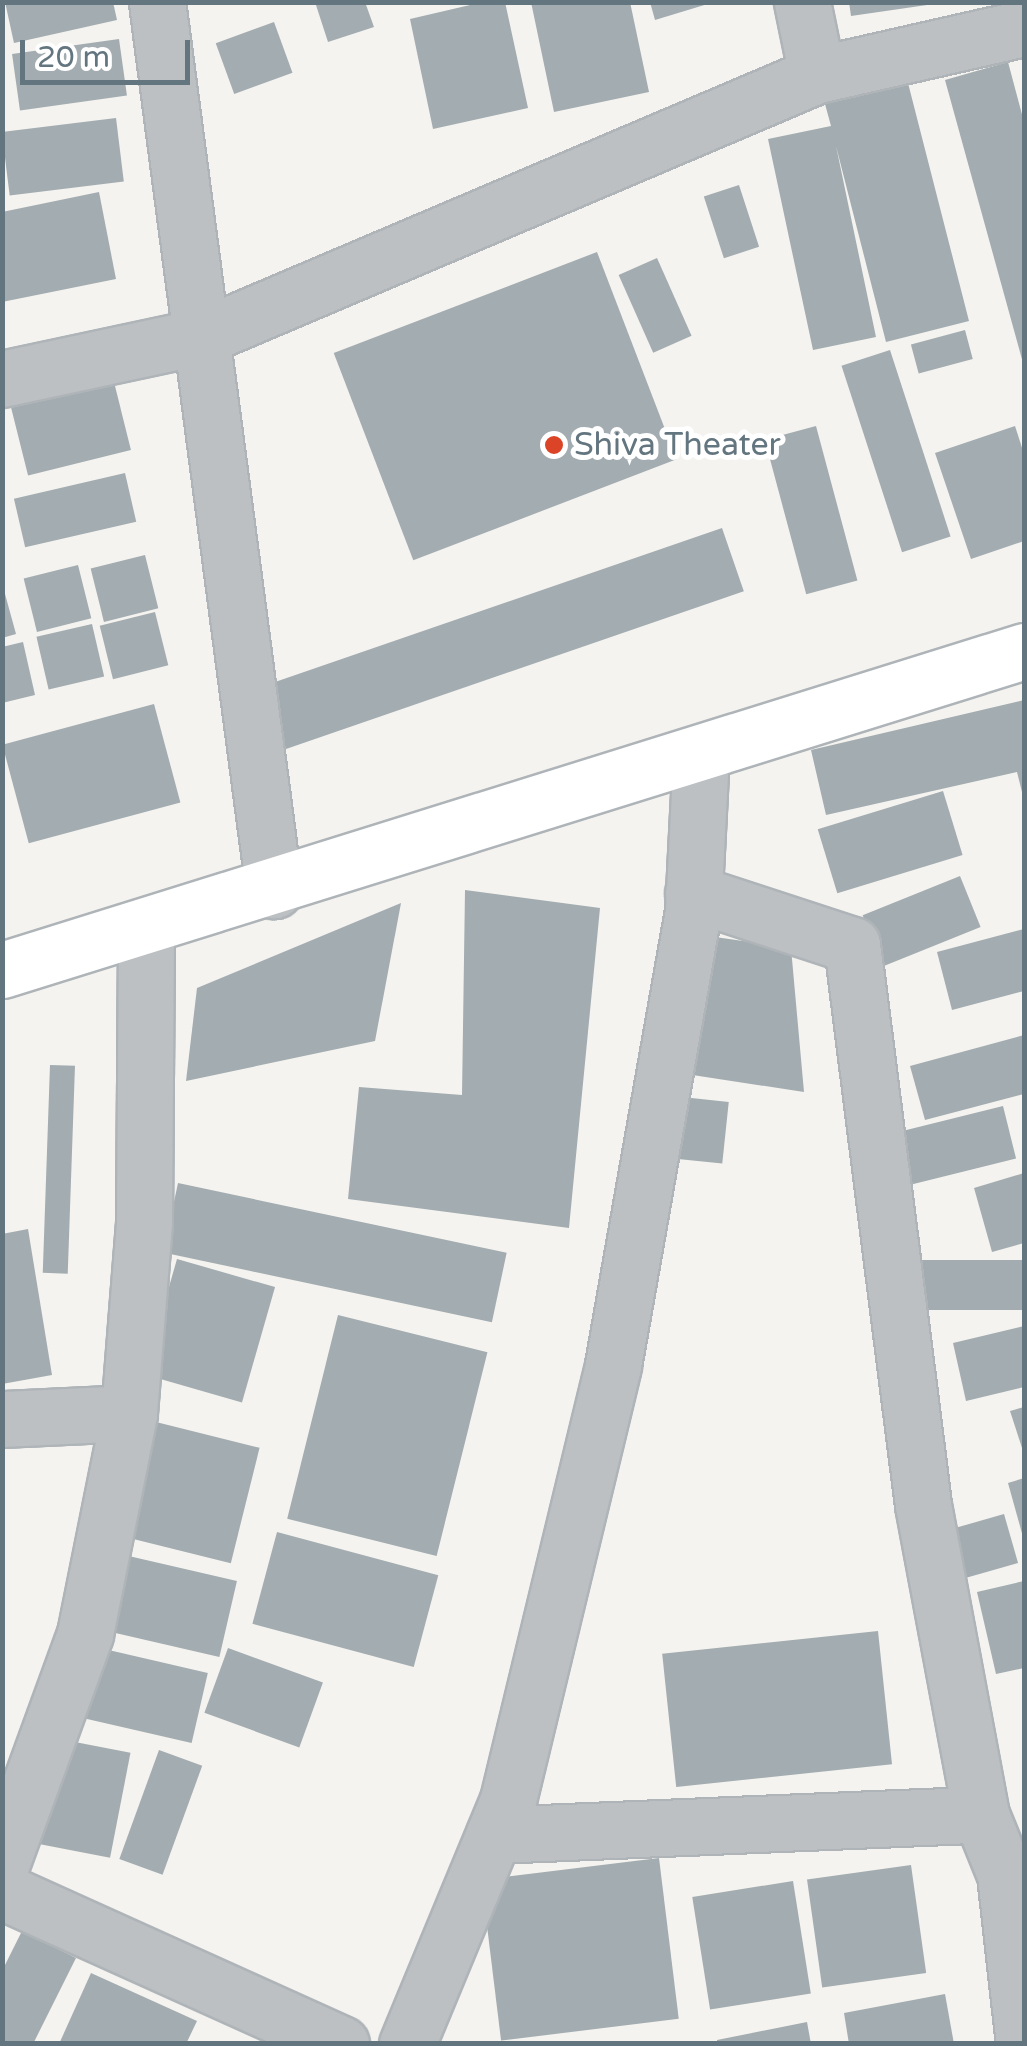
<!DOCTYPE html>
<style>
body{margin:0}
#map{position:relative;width:1027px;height:2046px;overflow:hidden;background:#f4f3ef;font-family:"Varela Round",sans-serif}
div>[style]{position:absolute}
.building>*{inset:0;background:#a3acb0;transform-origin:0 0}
.roads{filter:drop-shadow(2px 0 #aeb4b8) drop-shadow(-2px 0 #aeb4b8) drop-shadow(0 2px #aeb4b8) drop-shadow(0 -2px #aeb4b8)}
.street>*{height:55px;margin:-27.5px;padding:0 27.5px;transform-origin:27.5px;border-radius:27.5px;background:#bcc0c3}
.secondary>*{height:55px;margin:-27.5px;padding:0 27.5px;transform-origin:27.5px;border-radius:27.5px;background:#fff}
.dots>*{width:28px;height:28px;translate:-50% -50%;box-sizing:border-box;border:5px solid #fff;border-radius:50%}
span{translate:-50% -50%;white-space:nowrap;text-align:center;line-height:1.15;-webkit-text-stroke:10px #fff;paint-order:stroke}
.poi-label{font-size:32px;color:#63757f}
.left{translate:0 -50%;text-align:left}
.frame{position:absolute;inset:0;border:5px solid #63757f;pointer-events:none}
.scale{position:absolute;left:20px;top:40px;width:170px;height:45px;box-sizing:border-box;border:5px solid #63757f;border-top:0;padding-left:12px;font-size:30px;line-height:35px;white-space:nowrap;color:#63757f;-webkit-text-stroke:8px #fff;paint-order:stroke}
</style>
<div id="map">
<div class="building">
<div style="clip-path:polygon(5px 2px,113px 2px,117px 20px,14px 43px)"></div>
<div style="clip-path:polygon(315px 2px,365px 2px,374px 27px,328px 42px)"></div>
<div style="clip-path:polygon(483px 2px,505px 2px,528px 108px,433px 129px,410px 19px)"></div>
<div style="clip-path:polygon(531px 2px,630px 2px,649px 92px,554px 112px)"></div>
<div style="clip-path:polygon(650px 2px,711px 2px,711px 3px,655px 20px)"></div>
<div style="clip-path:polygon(849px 2px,927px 2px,927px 5px,851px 16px)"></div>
<div style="left:274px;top:22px;width:54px;height:62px;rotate:70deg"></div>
<div style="left:119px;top:39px;width:57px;height:108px;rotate:82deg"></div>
<div style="clip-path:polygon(1008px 62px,1024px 122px,1023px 363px,945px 80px)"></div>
<div style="clip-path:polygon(908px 83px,969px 321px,886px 342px,836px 146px,876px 337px,813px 350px,768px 139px,831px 126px,825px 104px)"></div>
<div style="left:116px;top:118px;width:64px;height:115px;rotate:83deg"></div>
<div style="left:739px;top:185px;width:65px;height:37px;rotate:72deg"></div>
<div style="clip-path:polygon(99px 192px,116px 279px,2px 302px,2px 212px)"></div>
<div style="left:597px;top:252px;width:222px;height:282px;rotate:69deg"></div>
<div style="left:657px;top:258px;width:85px;height:42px;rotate:66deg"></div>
<div style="left:965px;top:330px;width:30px;height:56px;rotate:75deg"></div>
<div style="left:890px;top:350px;width:196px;height:51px;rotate:72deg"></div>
<div style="left:114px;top:382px;width:70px;height:106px;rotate:76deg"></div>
<div style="left:816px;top:426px;width:160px;height:53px;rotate:75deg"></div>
<div style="clip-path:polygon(1015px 426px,1024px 454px,1024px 541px,971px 559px,935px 453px)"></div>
<div style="left:125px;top:473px;width:50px;height:114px;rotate:77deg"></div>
<div style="left:722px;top:528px;width:67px;height:488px;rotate:71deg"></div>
<div style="left:145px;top:555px;width:55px;height:56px;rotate:76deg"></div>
<div style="left:78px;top:565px;width:55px;height:56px;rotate:76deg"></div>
<div style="clip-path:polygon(2px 583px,16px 634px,2px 638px)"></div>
<div style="left:155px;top:612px;width:55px;height:57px;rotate:76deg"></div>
<div style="left:92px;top:624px;width:54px;height:57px;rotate:77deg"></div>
<div style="clip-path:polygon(23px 642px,35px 695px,2px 703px,2px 647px)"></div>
<div style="clip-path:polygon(1024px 700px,1024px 800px,1017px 772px,826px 815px,811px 750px)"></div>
<div style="left:154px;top:704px;width:102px;height:157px;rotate:75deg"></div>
<div style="left:943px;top:791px;width:67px;height:131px;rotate:73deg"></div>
<div style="left:960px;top:876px;width:55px;height:105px;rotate:68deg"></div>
<div style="clip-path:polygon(465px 890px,600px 908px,569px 1228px,348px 1199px,359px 1087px,462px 1095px)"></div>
<div style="clip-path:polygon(401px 903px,375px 1041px,186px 1081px,197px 988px)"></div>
<div style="clip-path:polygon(1024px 929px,1024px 991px,952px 1010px,937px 952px)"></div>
<div style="clip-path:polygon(708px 936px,791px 948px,804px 1092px,686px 1074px)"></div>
<div style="clip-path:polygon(1024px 1035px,1024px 1094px,925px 1120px,910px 1066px)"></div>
<div style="left:50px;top:1065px;width:25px;height:208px;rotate:2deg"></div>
<div style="left:682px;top:1097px;width:47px;height:62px;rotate:6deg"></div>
<div style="left:1003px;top:1106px;width:54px;height:114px;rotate:76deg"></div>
<div style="clip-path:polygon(1024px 1173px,1024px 1243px,992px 1252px,974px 1188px)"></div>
<div style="left:178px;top:1183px;width:336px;height:71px;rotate:12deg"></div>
<div style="clip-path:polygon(28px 1229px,52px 1375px,2px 1384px,2px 1234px)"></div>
<div style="left:177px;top:1259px;width:102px;height:120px;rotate:16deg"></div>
<div style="left:1024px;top:1260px;width:50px;height:104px;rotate:90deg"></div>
<div style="left:338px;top:1315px;width:154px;height:210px;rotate:14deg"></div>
<div style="clip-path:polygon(1024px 1326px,1024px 1387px,966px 1401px,953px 1343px)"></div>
<div style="clip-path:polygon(1024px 1407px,1024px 1454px,1010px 1411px)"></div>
<div style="left:148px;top:1420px;width:115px;height:119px;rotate:14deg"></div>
<div style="clip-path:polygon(1024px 1478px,1024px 1537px,1023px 1537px,1008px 1483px)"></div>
<div style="left:1004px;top:1514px;width:51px;height:62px;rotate:74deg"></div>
<div style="left:277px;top:1532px;width:167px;height:95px;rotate:15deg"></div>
<div style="left:120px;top:1554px;width:120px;height:78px;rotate:13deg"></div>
<div style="clip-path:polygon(1024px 1581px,1024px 1668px,996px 1674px,977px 1592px)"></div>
<div style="left:878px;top:1631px;width:134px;height:217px;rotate:84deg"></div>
<div style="left:87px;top:1645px;width:124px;height:72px;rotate:13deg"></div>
<div style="left:228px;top:1648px;width:101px;height:69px;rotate:20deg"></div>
<div style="left:49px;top:1737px;width:83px;height:107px;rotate:11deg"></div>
<div style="left:159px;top:1750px;width:46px;height:116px;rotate:20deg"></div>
<div style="left:659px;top:1858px;width:162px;height:179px;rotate:83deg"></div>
<div style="left:911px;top:1865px;width:109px;height:105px;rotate:82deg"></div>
<div style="left:793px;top:1881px;width:114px;height:102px;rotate:81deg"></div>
<div style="clip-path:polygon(22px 1931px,76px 1958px,33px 2044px,2px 2044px,2px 1971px)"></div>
<div style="clip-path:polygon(91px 1973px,197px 2021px,186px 2044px,59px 2044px)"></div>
<div style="clip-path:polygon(945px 1994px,954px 2044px,849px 2044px,844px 2013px)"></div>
<div style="clip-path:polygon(807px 2022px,811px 2044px,717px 2044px,717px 2040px)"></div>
</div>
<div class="roads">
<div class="street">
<div style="left:157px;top:2px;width:896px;rotate:82.49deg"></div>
<div style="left:817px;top:75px;width:212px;rotate:-12.8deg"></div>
<div style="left:2px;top:379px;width:206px;rotate:-12.1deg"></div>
<div style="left:203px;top:336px;width:667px;rotate:-23.03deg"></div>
<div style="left:817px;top:75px;width:75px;rotate:-101.6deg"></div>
<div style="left:693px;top:893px;width:167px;rotate:18.1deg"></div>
<div style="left:852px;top:945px;width:564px;rotate:82.77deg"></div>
<div style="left:923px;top:1505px;width:315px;rotate:79.4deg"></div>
<div style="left:981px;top:1815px;width:64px;rotate:67.9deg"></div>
<div style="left:1005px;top:1874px;width:171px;rotate:83.6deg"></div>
<div style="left:2px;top:1419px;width:127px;rotate:-2.7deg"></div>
<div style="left:494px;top:1835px;width:487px;rotate:-2.4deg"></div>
<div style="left:2px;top:1862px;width:243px;rotate:-70deg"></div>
<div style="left:85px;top:1634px;width:225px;rotate:-78.7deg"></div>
<div style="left:129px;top:1413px;width:191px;rotate:-85.5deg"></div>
<div style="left:144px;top:1223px;width:292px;rotate:-89.6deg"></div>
<div style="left:2px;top:1891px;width:372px;rotate:24.3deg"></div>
<div style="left:407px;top:2044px;width:264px;rotate:-67.5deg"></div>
<div style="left:508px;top:1800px;width:447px;rotate:-76.4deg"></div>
<div style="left:613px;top:1365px;width:461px;rotate:-80deg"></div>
<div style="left:693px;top:911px;width:157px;rotate:-87.1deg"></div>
</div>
<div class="secondary">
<div style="left:2px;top:970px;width:1071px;rotate:-17.33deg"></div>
</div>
</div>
<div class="dots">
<div style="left:554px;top:445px;background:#dc4427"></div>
</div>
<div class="poi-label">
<span class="left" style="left:574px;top:445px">Shiva Theater</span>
</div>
<div class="frame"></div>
<div class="scale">20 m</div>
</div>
